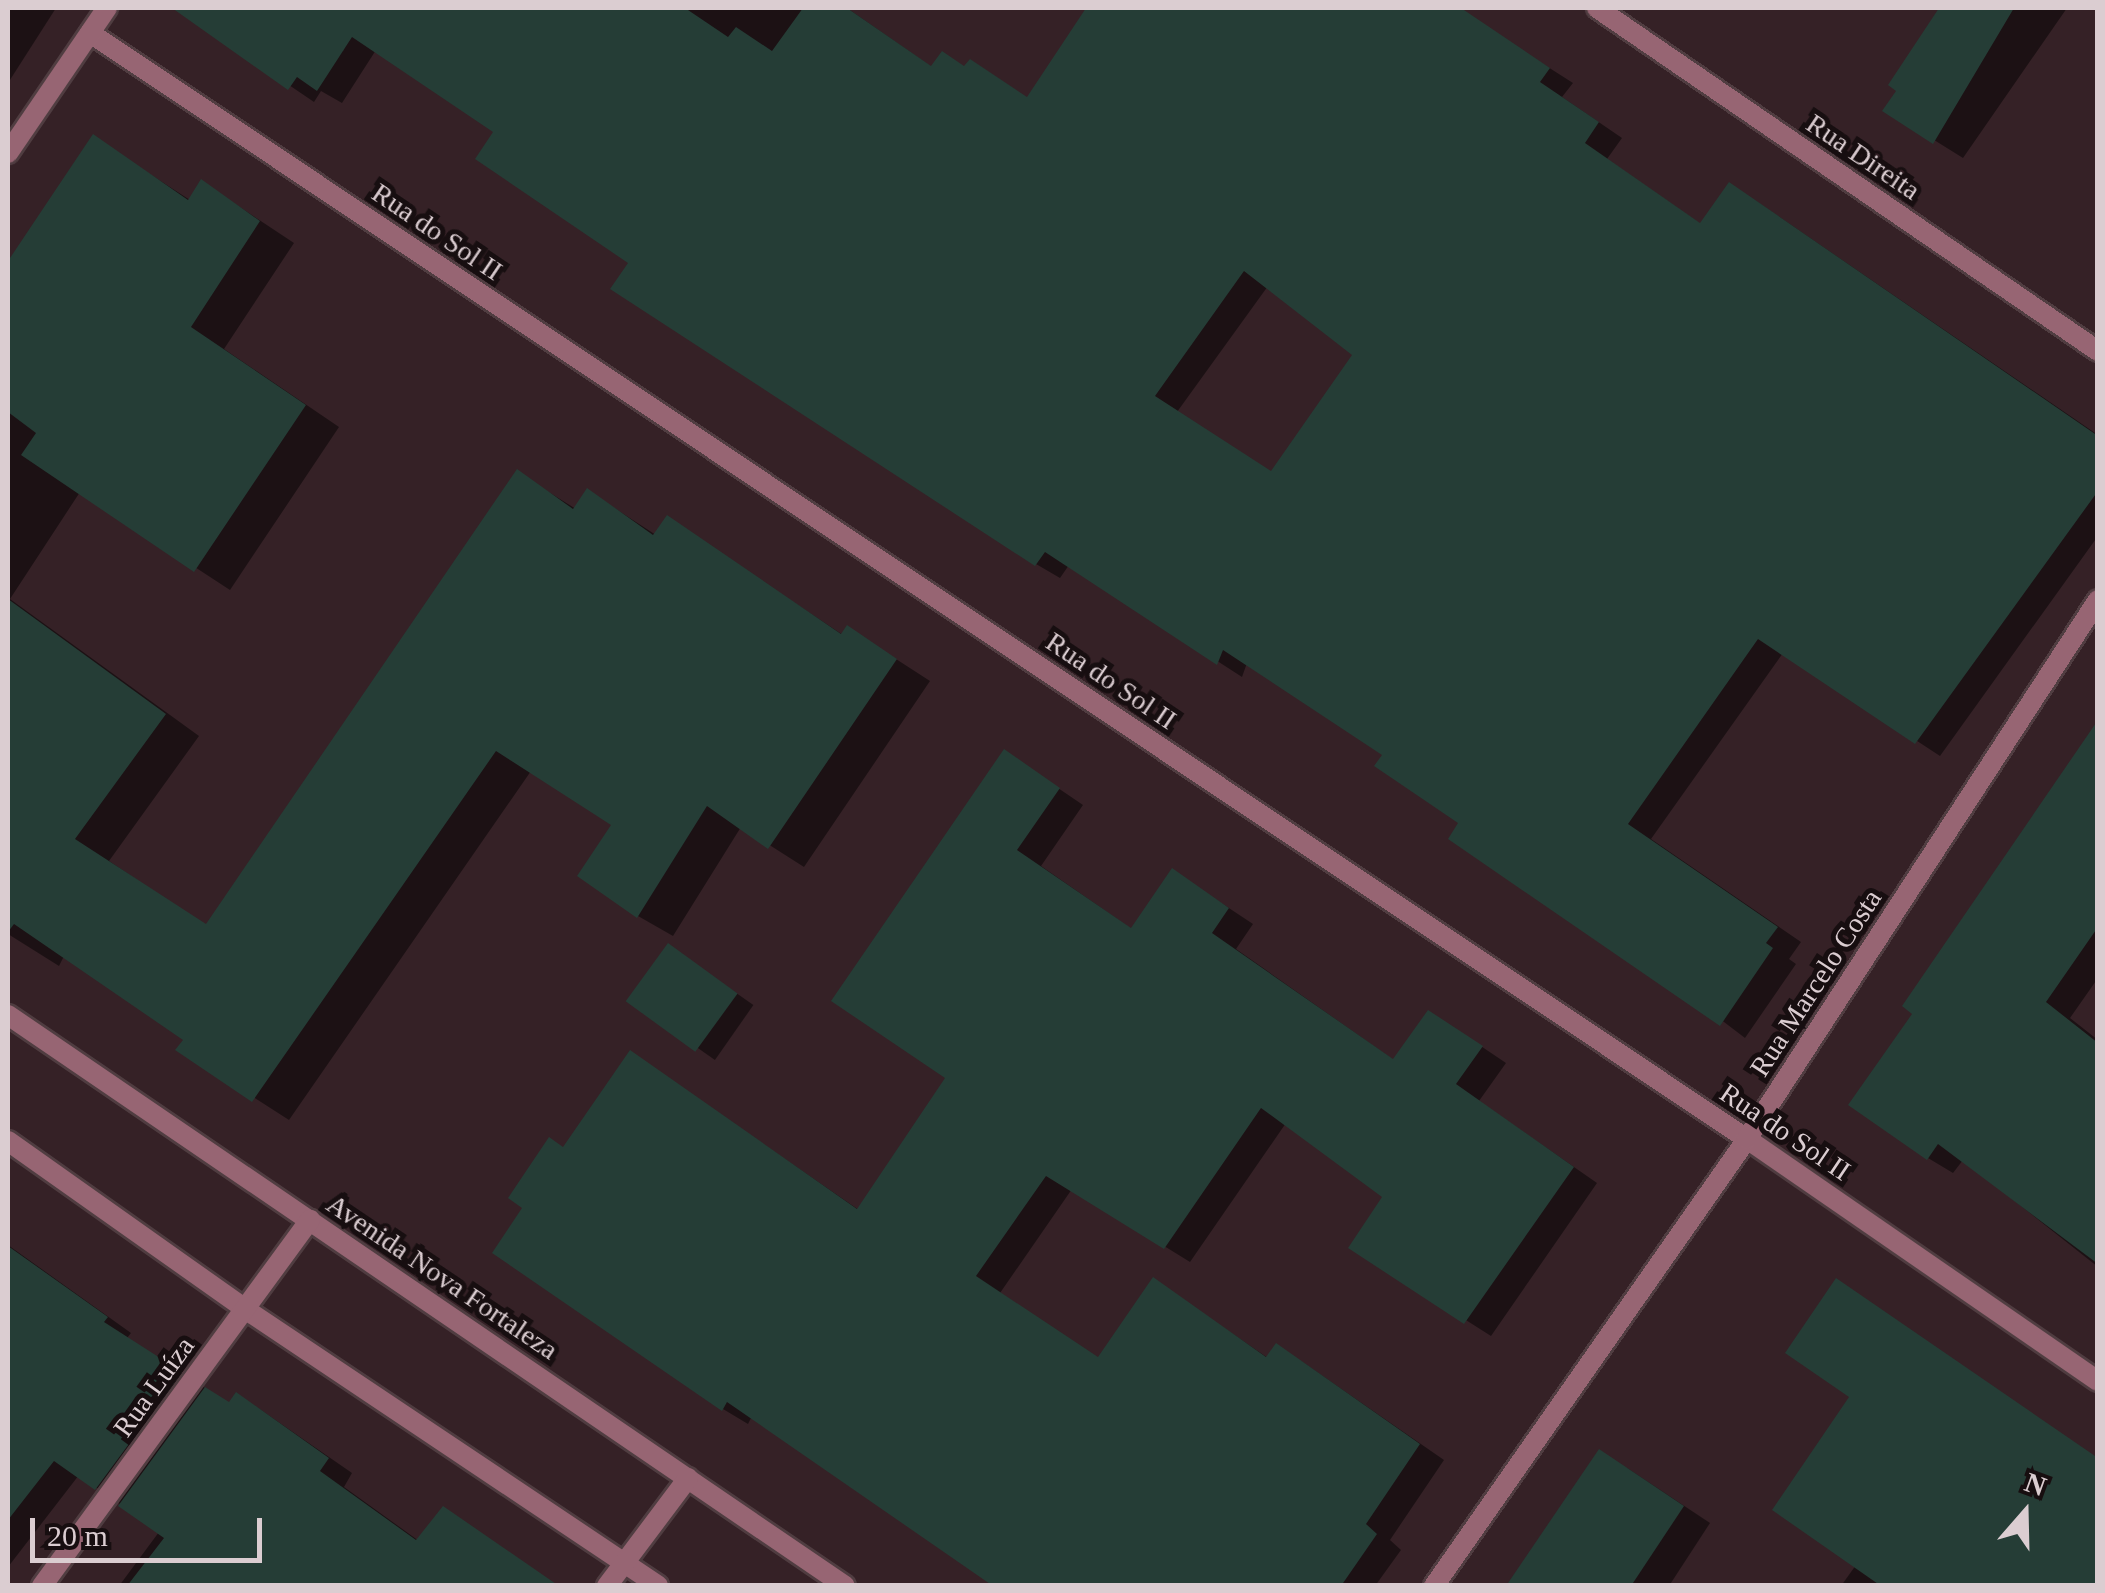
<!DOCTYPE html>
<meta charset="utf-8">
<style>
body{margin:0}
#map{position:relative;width:2105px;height:1593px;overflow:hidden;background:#352126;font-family:"Times New Roman",serif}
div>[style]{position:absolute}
.shadow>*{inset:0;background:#0007;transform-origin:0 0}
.building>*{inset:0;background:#253d36;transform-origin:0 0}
.roads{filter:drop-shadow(2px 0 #503d41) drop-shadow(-2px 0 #503d41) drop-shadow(0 2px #503d41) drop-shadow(0 -2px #503d41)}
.street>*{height:20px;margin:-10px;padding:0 10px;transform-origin:10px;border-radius:10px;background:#976573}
span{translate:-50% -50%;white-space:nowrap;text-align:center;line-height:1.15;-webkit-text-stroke:10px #170e10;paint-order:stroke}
.street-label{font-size:28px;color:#dbcdd1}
.frame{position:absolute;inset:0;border:10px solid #dbcdd1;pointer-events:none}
.north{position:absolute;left:1975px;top:1463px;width:100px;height:100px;-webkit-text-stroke:8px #170e10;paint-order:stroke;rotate:20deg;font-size:28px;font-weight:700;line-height:40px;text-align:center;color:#dbcdd1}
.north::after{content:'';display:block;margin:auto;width:35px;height:45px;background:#dbcdd1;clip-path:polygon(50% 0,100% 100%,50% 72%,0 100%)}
.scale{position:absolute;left:30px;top:1518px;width:232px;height:45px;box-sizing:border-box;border:5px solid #dbcdd1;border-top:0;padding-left:12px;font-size:30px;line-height:35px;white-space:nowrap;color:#dbcdd1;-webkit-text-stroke:8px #170e10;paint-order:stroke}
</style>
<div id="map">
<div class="shadow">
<div style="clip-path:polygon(8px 8px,56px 8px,8px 83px)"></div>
<div style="clip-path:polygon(evenodd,176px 8px,847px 8px,933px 68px,965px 68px,1028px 99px,1090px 8px,1455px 8px,1573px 83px,1562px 97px,1622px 138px,1607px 159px,1702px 225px,1753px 199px,2098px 435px,2098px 536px,1940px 756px,1783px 653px,1651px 839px,1801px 942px,1789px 959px,1796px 964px,1745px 1038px,1462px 822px,1385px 755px,1247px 663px,1242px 677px,1069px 565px,1060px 578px,1036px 564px,631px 262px,497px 131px,376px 50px,342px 103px,321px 91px,314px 102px,176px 8px,1268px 286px,1355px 355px,1273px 474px,1177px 412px,1268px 286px)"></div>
<div style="clip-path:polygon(1942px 8px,2067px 8px,1963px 158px,1886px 110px,1900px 90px,1891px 84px)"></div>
<div style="clip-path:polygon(94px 138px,190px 200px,202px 182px,294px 243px,224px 349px,339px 427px,230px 590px,80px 492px,10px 599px,199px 736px,109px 861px,207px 927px,518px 473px,576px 509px,588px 491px,656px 535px,668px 519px,843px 635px,848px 628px,930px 681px,804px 867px,741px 827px,673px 936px,638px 916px,615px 824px,531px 771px,289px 1120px,179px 1049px,186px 1040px,64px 956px,59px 966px,8px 934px,8px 267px)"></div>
<div style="clip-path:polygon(2098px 725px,2098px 978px,2070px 1018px,2098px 1040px,2098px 1267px,1963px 1160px,1953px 1173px,1928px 1158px,1916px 1013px)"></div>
<div style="clip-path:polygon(1005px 752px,1083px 805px,1041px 866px,1133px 930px,1173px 871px,1253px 924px,1236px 949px,1395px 1061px,1454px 1028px,1506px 1063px,1479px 1101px,1597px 1183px,1491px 1336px,1351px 1247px,1385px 1196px,1286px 1123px,1190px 1262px,1072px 1189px,1000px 1293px,1099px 1359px,1154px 1280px,1268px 1358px,1301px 1361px,1444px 1460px,1390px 1540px,1401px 1550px,1375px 1586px,998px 1586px,752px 1416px,748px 1424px,723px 1409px,565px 1149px,631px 1053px,859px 1210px,949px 1077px)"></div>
<div style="left:669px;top:946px;width:103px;height:67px;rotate:35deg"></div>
<div style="clip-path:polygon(8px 1245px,131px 1333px,127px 1338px,230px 1404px,237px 1395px,261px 1410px,352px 1473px,344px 1487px,419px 1541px,443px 1509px,552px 1586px,119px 1586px,159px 1532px,79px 1475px,8px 1567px)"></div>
<div style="clip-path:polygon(1627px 1468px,1710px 1523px,1669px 1586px,1510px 1586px)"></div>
<div style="clip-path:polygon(1856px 1565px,2098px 1586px,1841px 1586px)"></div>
</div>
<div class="building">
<div style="clip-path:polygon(evenodd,172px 8px,685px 8px,728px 37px,736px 27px,772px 51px,803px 8px,847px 8px,931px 66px,942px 51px,964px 66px,970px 59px,1027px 97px,1086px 8px,1461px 8px,1550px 68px,1540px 82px,1599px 122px,1585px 143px,1700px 223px,1729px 182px,2098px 436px,2098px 491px,1915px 744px,1758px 639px,1628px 824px,1778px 927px,1766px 943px,1773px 948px,1720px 1026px,1448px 839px,1458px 823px,1374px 766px,1382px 755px,1223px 650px,1217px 665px,1045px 552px,1035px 566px,610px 289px,628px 263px,475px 159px,493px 132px,352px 37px,317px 91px,297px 77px,288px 90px,172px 8px,1244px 271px,1352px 355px,1271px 471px,1155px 396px,1244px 271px)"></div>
<div style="clip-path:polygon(1939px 8px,2014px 8px,1933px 144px,1882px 111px,1896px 91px,1888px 85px)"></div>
<div style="clip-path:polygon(93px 134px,188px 200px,201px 179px,260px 221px,191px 327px,306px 405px,194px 572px,21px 455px,36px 433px,8px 412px,8px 261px)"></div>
<div style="clip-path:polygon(517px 469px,573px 509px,587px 488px,653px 535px,667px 515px,841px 634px,847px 625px,897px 659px,768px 849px,707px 806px,637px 918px,577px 876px,611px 825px,496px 751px,252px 1102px,175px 1050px,183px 1040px,14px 924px,8px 932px,8px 599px,166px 714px,75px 839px,206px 924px)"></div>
<div style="clip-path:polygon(2098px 720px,2098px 927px,2046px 1002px,2098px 1043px,2098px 1264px,1938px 1144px,1927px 1160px,1848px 1105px,1912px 1014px,1902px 1006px)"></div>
<div style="clip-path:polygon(1004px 749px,1060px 788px,1017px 850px,1131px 928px,1172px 868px,1229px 908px,1212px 933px,1393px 1059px,1428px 1010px,1483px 1046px,1456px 1084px,1574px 1167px,1464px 1324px,1348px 1248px,1382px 1197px,1261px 1108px,1164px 1249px,1046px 1176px,976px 1276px,1098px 1357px,1153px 1277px,1266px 1357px,1276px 1343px,1420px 1444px,1366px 1524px,1377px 1534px,1341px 1586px,993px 1586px,727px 1402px,722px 1411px,492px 1253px,522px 1208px,508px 1198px,549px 1137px,563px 1147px,630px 1050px,857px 1209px,945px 1078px,831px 1001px)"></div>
<div style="left:668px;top:943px;width:86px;height:72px;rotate:36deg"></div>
<div style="clip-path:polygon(8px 1246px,108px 1317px,104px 1322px,182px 1372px,95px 1490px,54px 1461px,8px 1520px)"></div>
<div style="clip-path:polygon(1836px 1278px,2098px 1458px,2098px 1586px,1881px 1586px,1772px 1510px,1849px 1397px,1785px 1353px)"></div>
<div style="clip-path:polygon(205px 1387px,229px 1402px,236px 1392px,329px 1458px,320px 1471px,416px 1540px,443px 1506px,559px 1586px,127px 1586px,164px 1538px,118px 1506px)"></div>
<div style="clip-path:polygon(1599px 1449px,1684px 1506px,1631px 1586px,1506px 1586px)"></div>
</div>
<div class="roads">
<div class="street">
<div style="left:1597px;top:8px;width:607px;rotate:34.4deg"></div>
<div style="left:90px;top:33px;width:1992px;rotate:33.72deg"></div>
<div style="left:1747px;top:1139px;width:426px;rotate:34.6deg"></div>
<div style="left:8px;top:153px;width:176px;rotate:-55.7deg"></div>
<div style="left:8px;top:1015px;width:1013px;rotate:34.3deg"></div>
<div style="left:8px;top:1141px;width:291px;rotate:35.3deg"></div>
<div style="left:245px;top:1309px;width:497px;rotate:33.8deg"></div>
<div style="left:42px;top:1586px;width:454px;rotate:-53.8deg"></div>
<div style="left:607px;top:1586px;width:135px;rotate:-53.1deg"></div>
<div style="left:1434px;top:1586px;width:546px;rotate:-55deg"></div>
<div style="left:1747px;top:1139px;width:643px;rotate:-56.93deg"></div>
</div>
</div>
<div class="street-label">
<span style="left:1863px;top:157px;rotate:34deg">Rua Direita</span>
<span style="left:437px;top:232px;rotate:34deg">Rua do Sol II</span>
<span style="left:1111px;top:681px;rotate:34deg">Rua do Sol II</span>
<span style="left:1816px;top:983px;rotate:-57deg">Rua Marcelo Costa</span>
<span style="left:1785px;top:1132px;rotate:34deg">Rua do Sol II</span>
<span style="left:442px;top:1277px;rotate:34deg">Avenida Nova Fortaleza</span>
<span style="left:154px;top:1387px;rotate:-54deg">Rua Luíza</span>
</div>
<div class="frame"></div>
<div class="north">N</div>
<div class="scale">20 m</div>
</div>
